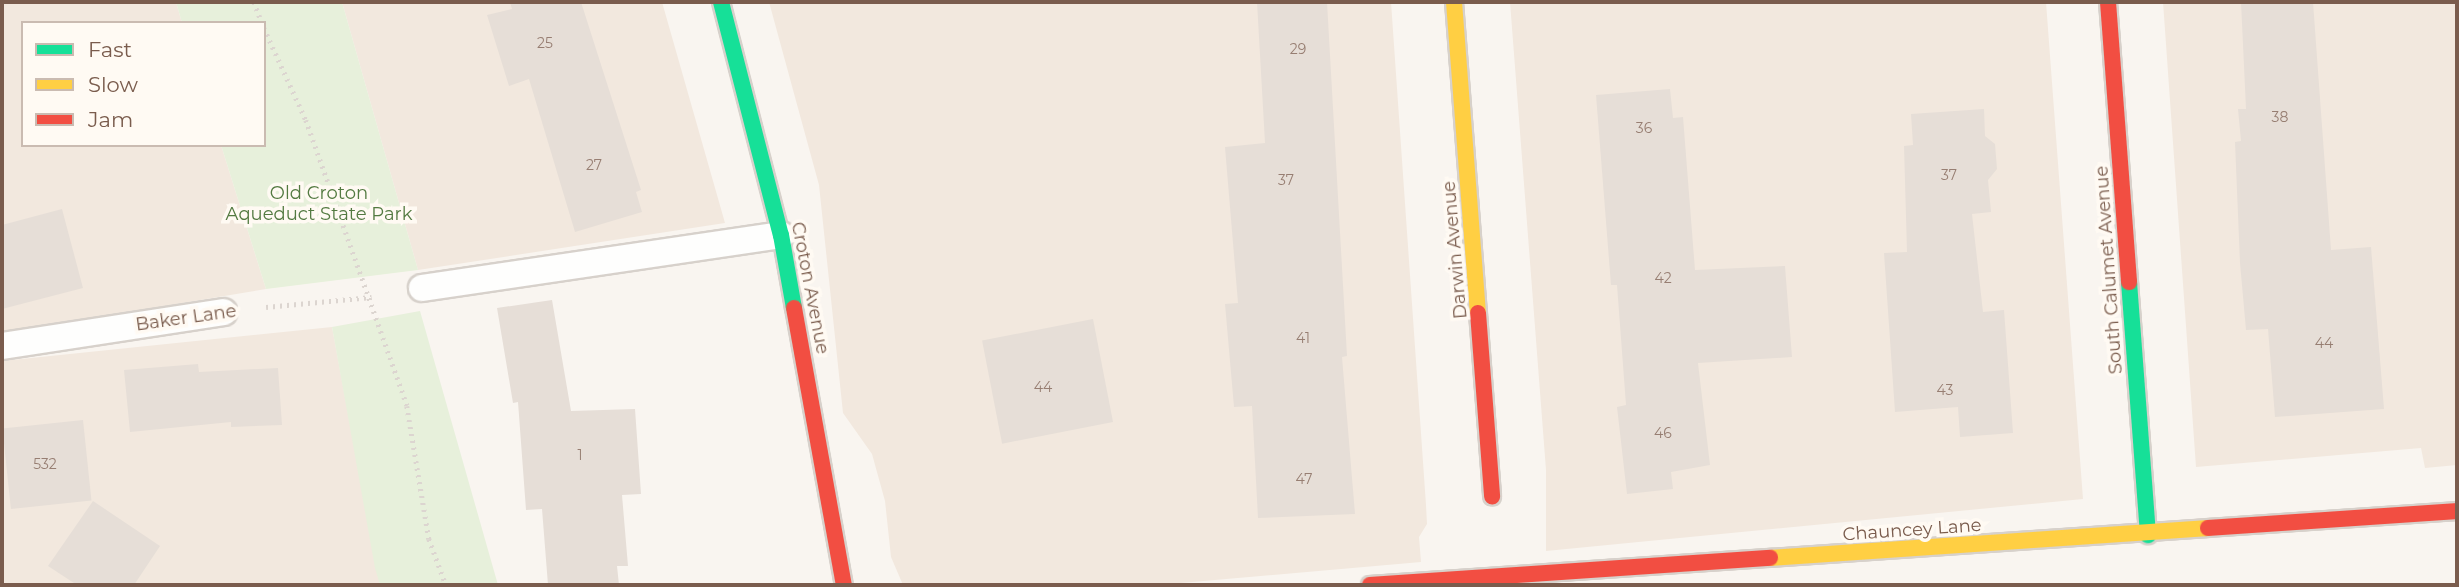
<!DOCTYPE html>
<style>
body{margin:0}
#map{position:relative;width:2459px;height:587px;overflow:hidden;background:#f9f5f0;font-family:Montserrat,sans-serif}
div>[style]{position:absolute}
.residential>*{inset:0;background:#f2e8de}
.green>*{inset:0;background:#e7f0db}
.building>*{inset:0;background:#e6ded7;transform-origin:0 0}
.path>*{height:4.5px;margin-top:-2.25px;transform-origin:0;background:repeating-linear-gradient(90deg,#dcd5d0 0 2px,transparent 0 7px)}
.roads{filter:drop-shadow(2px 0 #d7d1cb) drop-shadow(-2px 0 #d7d1cb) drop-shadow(0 2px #d7d1cb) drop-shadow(0 -2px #d7d1cb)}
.lane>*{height:26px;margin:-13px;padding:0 13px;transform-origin:13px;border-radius:13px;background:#fefefd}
.fast>*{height:16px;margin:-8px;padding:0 8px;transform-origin:8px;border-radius:8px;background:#16e098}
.slow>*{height:16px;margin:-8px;padding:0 8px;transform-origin:8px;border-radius:8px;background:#ffcf43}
.jam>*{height:16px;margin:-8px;padding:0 8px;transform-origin:8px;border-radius:8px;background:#f24e42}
span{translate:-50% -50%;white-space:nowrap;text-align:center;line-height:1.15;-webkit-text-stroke:7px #fffaf3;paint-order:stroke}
.number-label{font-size:14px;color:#977e72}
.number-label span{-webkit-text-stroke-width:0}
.park-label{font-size:18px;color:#537a41}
.street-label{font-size:18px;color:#7a5c4d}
.frame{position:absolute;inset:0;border:4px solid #7a5c4d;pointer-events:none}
.legend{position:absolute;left:21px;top:21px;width:245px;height:126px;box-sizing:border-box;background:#fffaf3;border:2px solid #cabbb1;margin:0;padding:9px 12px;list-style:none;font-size:21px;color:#7a5c4d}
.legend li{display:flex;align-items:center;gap:14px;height:35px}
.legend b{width:35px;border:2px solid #cabbb1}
</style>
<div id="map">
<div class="residential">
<div style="clip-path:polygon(2px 2px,176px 2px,182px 23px,23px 23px,23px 145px,221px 145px,266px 289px,2px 333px)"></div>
<div style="clip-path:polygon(342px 2px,662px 2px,725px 223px,418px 270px)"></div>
<div style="clip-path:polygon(769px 2px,1391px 2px,1426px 505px,1427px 524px,1419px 537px,1421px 562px,1158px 585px,903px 585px,891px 557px,885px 501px,872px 454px,843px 413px,819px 185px)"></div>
<div style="clip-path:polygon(1510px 2px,2046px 2px,2083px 499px,1546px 551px,1546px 470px)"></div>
<div style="clip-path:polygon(2163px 2px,2457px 2px,2457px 465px,2425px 468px,2421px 448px,2196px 467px)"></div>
<div style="clip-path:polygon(332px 327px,380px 585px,2px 585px,2px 361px)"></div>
</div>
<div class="green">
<div style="clip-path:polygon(176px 2px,342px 2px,418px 270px,266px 289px,221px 145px,264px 145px,264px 23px,182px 23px)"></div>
<div style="clip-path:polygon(420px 311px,498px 585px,380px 585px,375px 568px,332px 327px)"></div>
</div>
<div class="building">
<div style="clip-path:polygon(510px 2px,581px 2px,641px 190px,636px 192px,642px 212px,575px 232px,529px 79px,509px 86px,487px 15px,512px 9px)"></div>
<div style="clip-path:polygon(1257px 2px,1327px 2px,1347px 356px,1342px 357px,1355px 514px,1258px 518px,1252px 406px,1234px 407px,1225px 304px,1238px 303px,1225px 147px,1265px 143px)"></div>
<div style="clip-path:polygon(2241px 2px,2313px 2px,2331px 250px,2371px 247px,2384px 409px,2275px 417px,2268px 329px,2246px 330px,2240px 263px,2235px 142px,2241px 141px,2238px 109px,2246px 109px)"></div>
<div style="clip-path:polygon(1670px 89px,1673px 118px,1683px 117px,1695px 270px,1785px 266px,1792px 357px,1698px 363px,1710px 465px,1671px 472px,1673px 489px,1627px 494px,1617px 407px,1626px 405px,1617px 285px,1611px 285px,1596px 95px)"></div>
<div style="clip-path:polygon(1984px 109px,1985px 136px,1995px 144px,1997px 169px,1988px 180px,1991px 212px,1972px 214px,1983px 312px,2004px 310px,2013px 433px,1960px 437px,1958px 407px,1895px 412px,1884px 253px,1907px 252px,1904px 146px,1913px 145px,1911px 114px)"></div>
<div style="clip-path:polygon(62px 209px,83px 288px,2px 309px,2px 225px)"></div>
<div style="clip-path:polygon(552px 300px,571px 411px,635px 409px,641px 494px,622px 495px,628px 566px,617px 566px,619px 585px,548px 585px,542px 509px,526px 510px,518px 402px,513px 403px,497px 308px)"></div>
<div style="left:1093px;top:319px;width:105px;height:113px;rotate:79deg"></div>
<div style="clip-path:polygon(198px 364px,199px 372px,278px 368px,282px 425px,231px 427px,231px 422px,130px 432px,124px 370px)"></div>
<div style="left:83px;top:420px;width:81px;height:81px;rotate:84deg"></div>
<div style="clip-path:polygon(93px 501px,160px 546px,134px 585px,77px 585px,48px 566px)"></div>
</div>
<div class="path">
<div style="left:254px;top:2px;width:22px;rotate:69deg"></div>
<div style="left:264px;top:28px;width:101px;rotate:65.5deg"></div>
<div style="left:306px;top:120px;width:303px;rotate:70.5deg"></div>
<div style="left:407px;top:406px;width:135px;rotate:80.6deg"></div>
<div style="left:429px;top:539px;width:49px;rotate:69.7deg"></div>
<div style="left:266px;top:307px;width:106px;rotate:-5.4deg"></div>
</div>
<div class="roads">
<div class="lane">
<div style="left:422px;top:288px;width:363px;rotate:-8.4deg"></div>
<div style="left:2px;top:346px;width:224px;rotate:-8.7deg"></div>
</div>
<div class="fast">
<div style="left:721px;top:2px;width:241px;rotate:75.6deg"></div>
<div style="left:781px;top:235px;width:74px;rotate:79.9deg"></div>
<div style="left:2129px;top:282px;width:254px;rotate:85.7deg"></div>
</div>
<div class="slow">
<div style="left:1454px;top:2px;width:312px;rotate:85.6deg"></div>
<div style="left:1770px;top:558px;width:439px;rotate:-3.9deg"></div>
</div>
<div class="jam">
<div style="left:2108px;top:2px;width:281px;rotate:85.7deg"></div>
<div style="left:794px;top:308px;width:281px;rotate:79.8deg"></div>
<div style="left:1478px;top:313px;width:184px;rotate:85.6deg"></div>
<div style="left:2208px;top:528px;width:250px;rotate:-3.9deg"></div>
<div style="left:1370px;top:585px;width:401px;rotate:-3.9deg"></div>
</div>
</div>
<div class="number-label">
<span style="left:545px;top:43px">25</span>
<span style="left:1298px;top:49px">29</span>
<span style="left:2280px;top:117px">38</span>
<span style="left:1644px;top:128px">36</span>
<span style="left:594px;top:165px">27</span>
<span style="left:1949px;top:175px">37</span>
<span style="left:1286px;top:180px">37</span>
<span style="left:1663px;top:278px">42</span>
<span style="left:1303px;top:338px">41</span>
<span style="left:2324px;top:343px">44</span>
<span style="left:1043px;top:387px">44</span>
<span style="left:1945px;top:390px">43</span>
<span style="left:1663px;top:433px">46</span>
<span style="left:580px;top:455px">1</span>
<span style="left:45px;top:464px">532</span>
<span style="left:1304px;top:479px">47</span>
</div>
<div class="park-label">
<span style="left:319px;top:204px">Old Croton<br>Aqueduct State Park</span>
</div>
<div class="street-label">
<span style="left:1455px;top:250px;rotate:-95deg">Darwin Avenue</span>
<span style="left:2109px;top:270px;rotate:-94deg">South Calumet Avenue</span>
<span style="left:810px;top:288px;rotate:79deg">Croton Avenue</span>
<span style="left:186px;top:318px;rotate:-8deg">Baker Lane</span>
<span style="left:1912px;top:530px;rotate:-4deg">Chauncey Lane</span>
</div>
<div class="frame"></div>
<ul class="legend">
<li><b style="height:9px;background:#16e098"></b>Fast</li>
<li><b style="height:9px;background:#ffcf43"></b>Slow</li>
<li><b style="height:9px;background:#f24e42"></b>Jam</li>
</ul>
</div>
